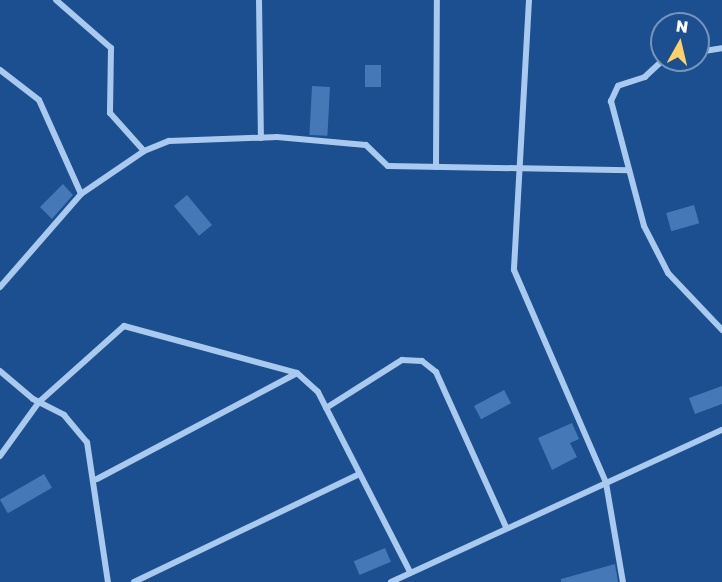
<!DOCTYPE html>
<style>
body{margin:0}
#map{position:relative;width:722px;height:582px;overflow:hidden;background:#1b4f8f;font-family:"Golos Text",sans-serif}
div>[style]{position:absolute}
.building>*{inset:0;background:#4478b7;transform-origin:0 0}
.minor>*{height:6px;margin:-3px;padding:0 3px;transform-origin:3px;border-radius:3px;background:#a9c9ee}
span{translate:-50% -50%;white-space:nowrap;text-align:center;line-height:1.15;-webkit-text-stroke:6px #1b4f8f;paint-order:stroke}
.north{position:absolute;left:650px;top:12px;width:60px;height:60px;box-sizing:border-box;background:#1b4f8f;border:2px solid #7695bc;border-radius:50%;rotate:8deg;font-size:16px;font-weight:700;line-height:24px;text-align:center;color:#fff}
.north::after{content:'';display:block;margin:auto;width:21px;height:27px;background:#ffd166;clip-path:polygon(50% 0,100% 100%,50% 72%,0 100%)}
</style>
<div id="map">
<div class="building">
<div style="left:365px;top:65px;width:16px;height:22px"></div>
<div style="left:312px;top:86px;width:18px;height:49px;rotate:3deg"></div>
<div style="clip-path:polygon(63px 184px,73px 195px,52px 219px,40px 207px)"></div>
<div style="left:187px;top:195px;width:39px;height:17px;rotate:50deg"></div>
<div style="left:694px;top:205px;width:19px;height:29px;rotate:74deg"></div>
<div style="clip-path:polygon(722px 386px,722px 404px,695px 414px,689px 398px)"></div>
<div style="left:504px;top:390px;width:15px;height:34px;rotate:62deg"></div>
<div style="clip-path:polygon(572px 423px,579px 439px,570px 443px,577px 457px,552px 470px,538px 438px)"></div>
<div style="left:44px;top:474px;width:16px;height:51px;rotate:60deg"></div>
<div style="left:385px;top:548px;width:15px;height:34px;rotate:67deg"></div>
<div style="clip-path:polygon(615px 564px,618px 582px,561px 582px,561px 579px)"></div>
</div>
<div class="minor">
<div style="left:56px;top:0;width:73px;rotate:41.1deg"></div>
<div style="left:111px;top:48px;width:65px;rotate:90.9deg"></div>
<div style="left:110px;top:113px;width:51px;rotate:48.2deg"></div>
<div style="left:259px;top:0;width:138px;rotate:89.2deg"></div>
<div style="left:529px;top:0;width:270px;rotate:93.2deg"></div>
<div style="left:514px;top:270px;width:232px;rotate:66.6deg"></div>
<div style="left:606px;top:483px;width:100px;rotate:80.3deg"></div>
<div style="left:698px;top:52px;width:24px;rotate:-9deg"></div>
<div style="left:663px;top:60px;width:25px;rotate:137deg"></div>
<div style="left:645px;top:77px;width:28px;rotate:162deg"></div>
<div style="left:618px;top:86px;width:17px;rotate:115deg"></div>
<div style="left:611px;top:101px;width:129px;rotate:75.2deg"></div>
<div style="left:644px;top:226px;width:53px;rotate:62.9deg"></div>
<div style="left:668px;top:273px;width:79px;rotate:46.5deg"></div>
<div style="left:0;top:70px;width:49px;rotate:37.6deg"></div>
<div style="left:39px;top:100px;width:103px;rotate:65.9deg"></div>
<div style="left:436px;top:167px;width:167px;rotate:-89.7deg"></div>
<div style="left:0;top:287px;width:123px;rotate:-48.9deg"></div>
<div style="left:81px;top:194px;width:76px;rotate:-34.3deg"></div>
<div style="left:144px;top:151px;width:27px;rotate:-22deg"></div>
<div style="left:169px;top:141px;width:108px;rotate:-2.1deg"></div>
<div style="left:277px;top:137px;width:89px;rotate:5.1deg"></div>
<div style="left:366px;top:145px;width:30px;rotate:44deg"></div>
<div style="left:388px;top:166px;width:241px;rotate:1deg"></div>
<div style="left:0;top:371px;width:43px;rotate:40.3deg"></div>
<div style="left:33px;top:399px;width:35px;rotate:27deg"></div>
<div style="left:64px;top:415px;width:35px;rotate:50deg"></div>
<div style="left:87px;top:442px;width:142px;rotate:81.5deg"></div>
<div style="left:326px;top:408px;width:90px;rotate:-32.3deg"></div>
<div style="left:402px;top:360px;width:20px;rotate:3deg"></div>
<div style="left:422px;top:361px;width:18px;rotate:38deg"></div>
<div style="left:436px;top:372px;width:170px;rotate:65.7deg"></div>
<div style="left:0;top:456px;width:67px;rotate:-54.2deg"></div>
<div style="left:39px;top:402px;width:114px;rotate:-41.8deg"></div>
<div style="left:124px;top:326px;width:179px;rotate:15.2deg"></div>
<div style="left:97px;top:479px;width:226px;rotate:-27.9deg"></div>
<div style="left:297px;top:373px;width:28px;rotate:42deg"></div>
<div style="left:318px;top:392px;width:202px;rotate:62.9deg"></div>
<div style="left:134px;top:582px;width:250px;rotate:-25.6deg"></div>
<div style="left:391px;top:582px;width:364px;rotate:-24.7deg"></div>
</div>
<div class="north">N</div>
</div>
